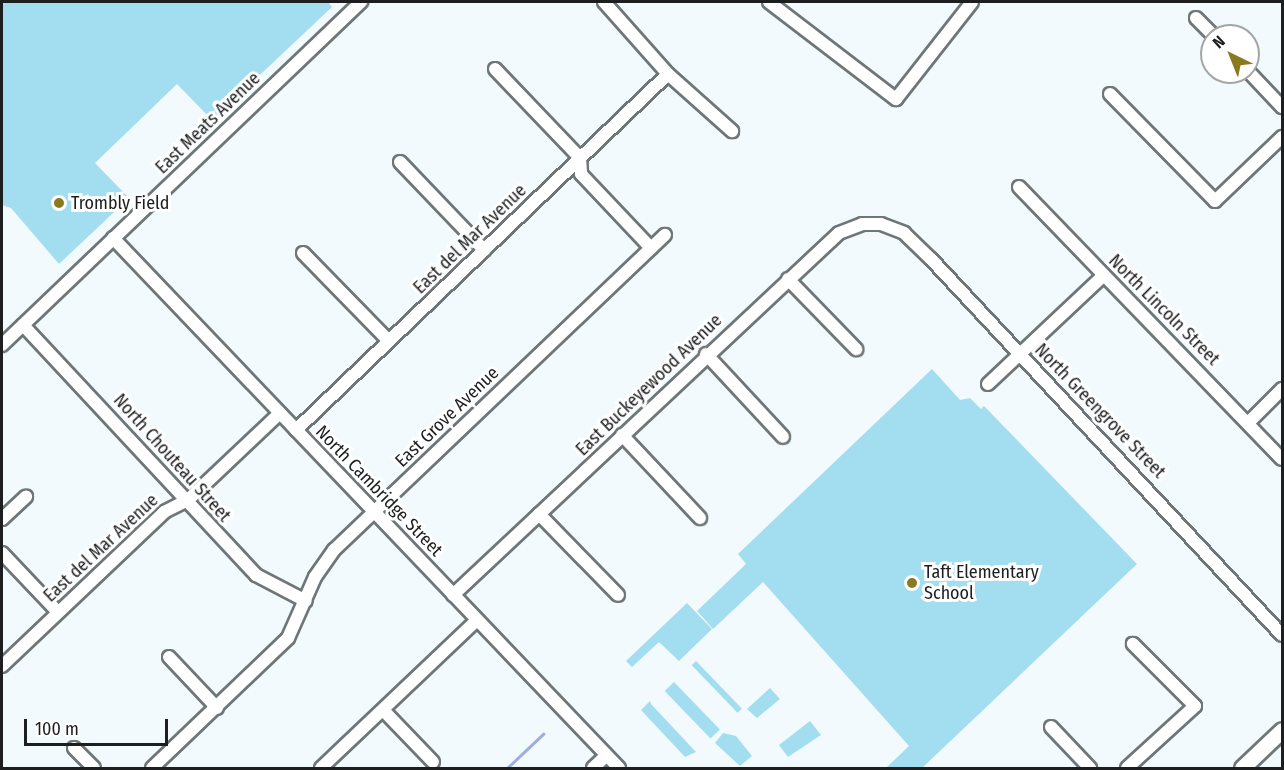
<!DOCTYPE html>
<style>
body{margin:0}
#map{position:relative;width:1284px;height:770px;overflow:hidden;background:#f2fafd;font-family:"Fira Sans Condensed",sans-serif}
div>[style]{position:absolute}
.green>*{inset:0;background:#a3def0;transform-origin:0 0}
.stream>*{height:3px;margin:-1.5px;padding:0 1.5px;transform-origin:1.5px;border-radius:1.5px;background:#9dafde}
.roads{filter:drop-shadow(2px 0 #6f7678) drop-shadow(-2px 0 #6f7678) drop-shadow(0 2px #6f7678) drop-shadow(0 -2px #6f7678)}
.minor>*{height:12px;margin:-6px;padding:0 6px;transform-origin:6px;border-radius:6px;background:#fff}
.major>*{height:15px;margin:-7.5px;padding:0 7.5px;transform-origin:7.5px;border-radius:7.5px;background:#fff}
.dots>*{width:16px;height:16px;translate:-50% -50%;box-sizing:border-box;border:3px solid #fff;border-radius:50%}
span{translate:-50% -50%;white-space:nowrap;text-align:center;line-height:1.15;-webkit-text-stroke:6px #fff;paint-order:stroke}
.street-label{font-size:18px;color:#1c1e1f}
.poi-label{font-size:18px;color:#1c1e1f}
.left{translate:0 -50%;text-align:left}
.frame{position:absolute;inset:0;border:3px solid #1c1e1f;pointer-events:none}
.north{position:absolute;left:1200px;top:24px;width:60px;height:60px;box-sizing:border-box;background:#fff;border:2px solid #a4a5a5;border-radius:50%;rotate:317deg;font-size:16px;font-weight:700;line-height:24px;text-align:center;color:#1c1e1f}
.north::after{content:'';display:block;margin:auto;width:21px;height:27px;background:#8a7a1f;clip-path:polygon(50% 0,100% 100%,50% 72%,0 100%)}
.scale{position:absolute;left:24px;top:719px;width:144px;height:27px;box-sizing:border-box;border:3px solid #1c1e1f;border-top:0;padding-left:8px;font-size:18px;line-height:21px;white-space:nowrap;color:#1c1e1f;-webkit-text-stroke:4px #fff;paint-order:stroke}
</style>
<div id="map">
<div class="green">
<div style="clip-path:polygon(2px 2px,328px 2px,332px 7px,212px 120px,177px 84px,95px 163px,129px 198px,59px 264px,11px 208px,2px 205px)"></div>
<div style="clip-path:polygon(932px 369px,960px 400px,970px 398px,981px 409px,984px 406px,1137px 564px,922px 768px,886px 768px,909px 746px,763px 582px,713px 629px,697px 611px,746px 564px,738px 554px)"></div>
<div style="clip-path:polygon(687px 603px,712px 629px,679px 661px,659px 642px,632px 667px,626px 661px)"></div>
<div style="left:696px;top:661px;width:66px;height:6px;rotate:46deg"></div>
<div style="left:674px;top:682px;width:66px;height:13px;rotate:46deg"></div>
<div style="clip-path:polygon(770px 688px,780px 699px,757px 718px,747px 709px)"></div>
<div style="clip-path:polygon(650px 701px,651px 704px,696px 752px,685px 757px,641px 710px)"></div>
<div style="clip-path:polygon(810px 721px,821px 735px,788px 757px,779px 745px)"></div>
<div style="clip-path:polygon(723px 733px,736px 736px,752px 756px,740px 766px,715px 743px)"></div>
</div>
<div class="stream">
<div style="left:507px;top:768px;width:50px;rotate:-43.4deg"></div>
</div>
<div class="roads">
<div class="minor">
<div style="left:604px;top:2px;width:96px;rotate:48.4deg"></div>
<div style="left:668px;top:74px;width:86px;rotate:41.7deg"></div>
<div style="left:769px;top:2px;width:160px;rotate:37.4deg"></div>
<div style="left:896px;top:99px;width:123px;rotate:-51.9deg"></div>
<div style="left:1196px;top:18px;width:25px;rotate:45deg"></div>
<div style="left:495px;top:69px;width:123px;rotate:46.3deg"></div>
<div style="left:580px;top:158px;width:16px;rotate:86deg"></div>
<div style="left:581px;top:174px;width:102px;rotate:46.6deg"></div>
<div style="left:1248px;top:71px;width:50px;rotate:46.6deg"></div>
<div style="left:1110px;top:94px;width:150px;rotate:45.5deg"></div>
<div style="left:1215px;top:201px;width:93px;rotate:-43.7deg"></div>
<div style="left:400px;top:162px;width:122px;rotate:46.3deg"></div>
<div style="left:1019px;top:187px;width:378px;rotate:46deg"></div>
<div style="left:113px;top:238px;width:733px;rotate:46.33deg"></div>
<div style="left:303px;top:253px;width:123px;rotate:45.7deg"></div>
<div style="left:788px;top:279px;width:98px;rotate:45.8deg"></div>
<div style="left:23px;top:325px;width:342px;rotate:47deg"></div>
<div style="left:256px;top:575px;width:56px;rotate:27.5deg"></div>
<div style="left:2px;top:345px;width:497px;rotate:-43.7deg"></div>
<div style="left:706px;top:354px;width:113px;rotate:47.1deg"></div>
<div style="left:988px;top:384px;width:159px;rotate:-43.2deg"></div>
<div style="left:1249px;top:422px;width:47px;rotate:-45deg"></div>
<div style="left:296px;top:430px;width:515px;rotate:-43.74deg"></div>
<div style="left:622px;top:435px;width:114px;rotate:46.8deg"></div>
<div style="left:539px;top:514px;width:113px;rotate:45.7deg"></div>
<div style="left:2px;top:519px;width:33px;rotate:-43deg"></div>
<div style="left:2px;top:553px;width:81px;rotate:46.5deg"></div>
<div style="left:453px;top:595px;width:529px;rotate:-43.16deg"></div>
<div style="left:839px;top:233px;width:25px;rotate:-21deg"></div>
<div style="left:862px;top:224px;width:19px"></div>
<div style="left:881px;top:224px;width:25px;rotate:21deg"></div>
<div style="left:904px;top:233px;width:37px;rotate:44deg"></div>
<div style="left:931px;top:259px;width:514px;rotate:46.97deg"></div>
<div style="left:169px;top:657px;width:70px;rotate:46.7deg"></div>
<div style="left:2px;top:666px;width:224px;rotate:-43.5deg"></div>
<div style="left:164px;top:512px;width:28px;rotate:-27deg"></div>
<div style="left:189px;top:499px;width:125px;rotate:-43.4deg"></div>
<div style="left:383px;top:710px;width:72px;rotate:46.1deg"></div>
<div style="left:1051px;top:727px;width:57px;rotate:46.4deg"></div>
<div style="left:74px;top:748px;width:28px;rotate:45deg"></div>
<div style="left:152px;top:768px;width:188px;rotate:-43.7deg"></div>
<div style="left:288px;top:638px;width:67px;rotate:-66.1deg"></div>
<div style="left:315px;top:577px;width:33px;rotate:-55deg"></div>
<div style="left:334px;top:550px;width:457px;rotate:-43.6deg"></div>
<div style="left:321px;top:768px;width:215px;rotate:-43.5deg"></div>
<div style="left:593px;top:768px;width:18px;rotate:-43deg"></div>
<div style="left:1127px;top:768px;width:92px;rotate:-42.4deg"></div>
<div style="left:1195px;top:706px;width:88px;rotate:-135deg"></div>
</div>
<div class="major">
<div style="left:1242px;top:768px;width:55px;rotate:-43.5deg"></div>
</div>
</div>
<div class="dots">
<div style="left:59px;top:203px;background:#8a7a1f"></div>
<div style="left:912px;top:583px;background:#8a7a1f"></div>
</div>
<div class="street-label">
<span style="left:208px;top:123px;rotate:-44deg">East Meats Avenue</span>
<span style="left:470px;top:239px;rotate:-44deg">East del Mar Avenue</span>
<span style="left:1164px;top:310px;rotate:45deg">North Lincoln Street</span>
<span style="left:649px;top:385px;rotate:-44deg">East Buckeyewood Avenue</span>
<span style="left:1100px;top:411px;rotate:46deg">North Greengrove Street</span>
<span style="left:447px;top:417px;rotate:-44deg">East Grove Avenue</span>
<span style="left:172px;top:458px;rotate:48deg">North Chouteau Street</span>
<span style="left:379px;top:491px;rotate:46deg">North Cambridge Street</span>
<span style="left:101px;top:548px;rotate:-43deg">East del Mar Avenue</span>
</div>
<div class="poi-label">
<span class="left" style="left:71px;top:203px">Trombly Field</span>
<span class="left" style="left:924px;top:583px">Taft Elementary<br>School</span>
</div>
<div class="frame"></div>
<div class="north">N</div>
<div class="scale">100 m</div>
</div>
